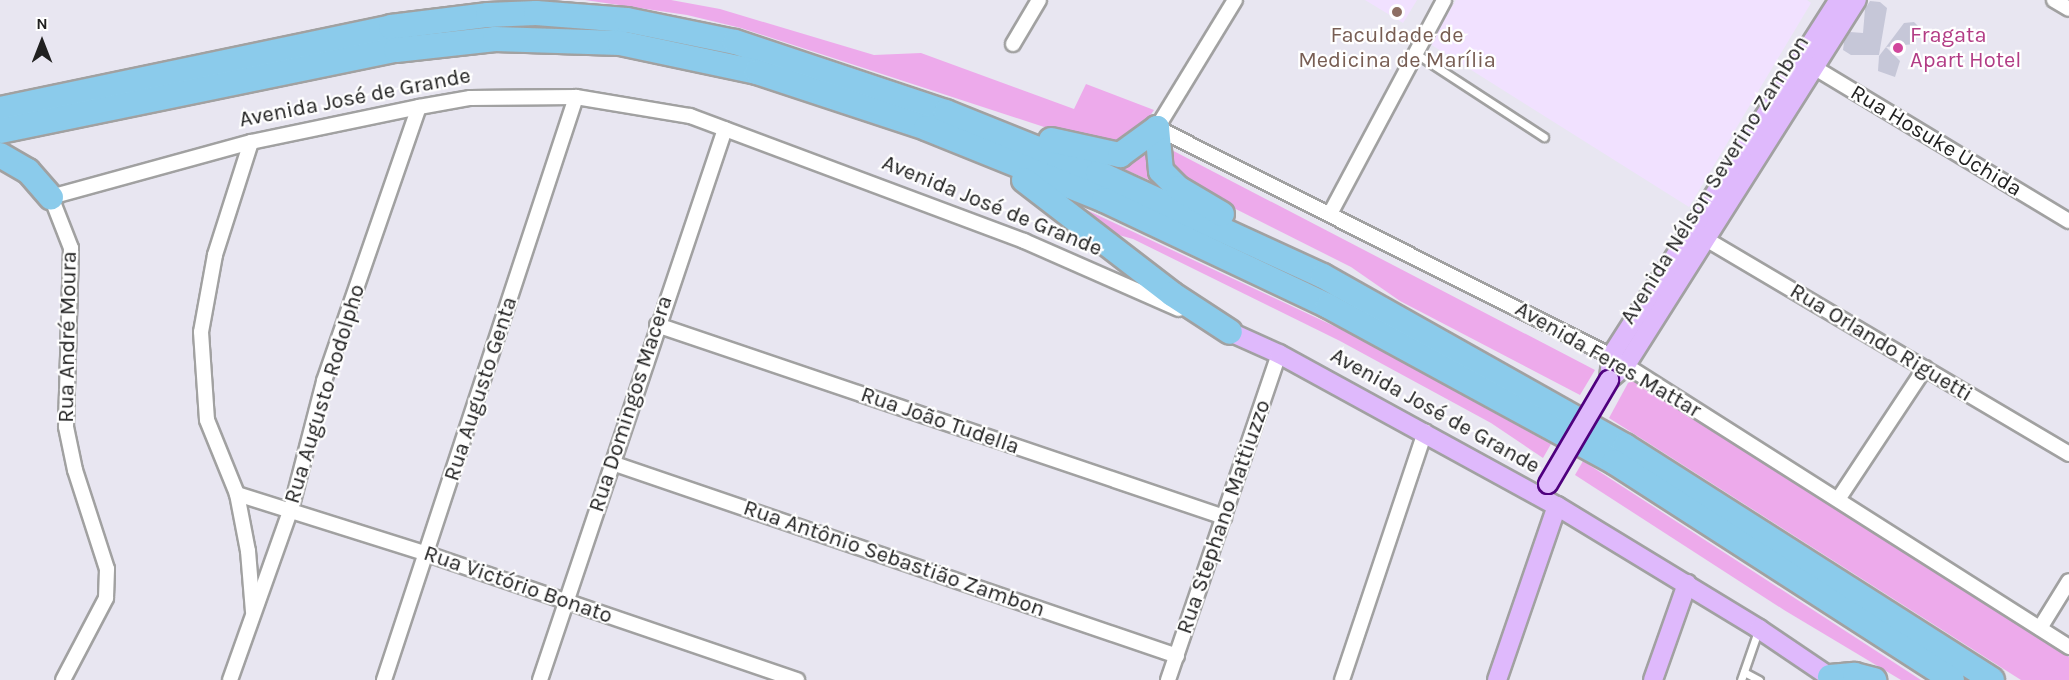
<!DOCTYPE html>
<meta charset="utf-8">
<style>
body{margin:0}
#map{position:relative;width:2069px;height:680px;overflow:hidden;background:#e8e6f1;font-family:Karla,sans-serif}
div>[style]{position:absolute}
.education>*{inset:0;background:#f1e1ff}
.grass>*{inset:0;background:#edaaeb}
.building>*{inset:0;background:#c6c7d8}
.roads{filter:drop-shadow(2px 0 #a1a1a1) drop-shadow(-2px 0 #a1a1a1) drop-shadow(0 2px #a1a1a1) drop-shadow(0 -2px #a1a1a1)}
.lane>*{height:7px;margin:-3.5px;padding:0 3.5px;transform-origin:3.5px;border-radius:3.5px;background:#fff}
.street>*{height:14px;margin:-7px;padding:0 7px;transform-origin:7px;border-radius:7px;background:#fff}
.secondary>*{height:18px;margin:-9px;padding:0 9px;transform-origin:9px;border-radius:9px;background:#dfb9fc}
.highway>*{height:24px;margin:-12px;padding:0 12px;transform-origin:12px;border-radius:12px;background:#8bcbeb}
.bridges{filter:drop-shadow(2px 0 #4f007e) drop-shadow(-2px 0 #4f007e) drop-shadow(0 2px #4f007e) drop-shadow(0 -2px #4f007e)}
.secondary-bridge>*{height:18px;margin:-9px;padding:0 9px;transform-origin:9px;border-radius:9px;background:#dfb9fc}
.dots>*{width:16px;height:16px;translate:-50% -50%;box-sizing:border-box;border:3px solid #fff;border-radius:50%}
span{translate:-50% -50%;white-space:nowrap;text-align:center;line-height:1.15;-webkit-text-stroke:4.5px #fff;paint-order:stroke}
.education-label{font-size:22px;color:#785e54}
.hotel-label{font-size:22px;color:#b23c85}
.left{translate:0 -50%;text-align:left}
.street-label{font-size:22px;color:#202020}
.north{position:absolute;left:12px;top:12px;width:60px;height:60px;-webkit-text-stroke:4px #fff;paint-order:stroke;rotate:0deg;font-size:16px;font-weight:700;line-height:24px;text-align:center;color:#202020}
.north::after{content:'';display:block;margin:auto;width:21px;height:27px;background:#202020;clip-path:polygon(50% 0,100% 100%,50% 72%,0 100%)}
</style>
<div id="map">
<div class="education">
<div style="clip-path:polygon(1365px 0,1417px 0,1403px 23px)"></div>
<div style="clip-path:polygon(1456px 0,1807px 0,1811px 3px,1689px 207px,1430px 44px)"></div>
</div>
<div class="grass">
<div style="clip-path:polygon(585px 0,671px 0,720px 9px,874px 55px,921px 53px,1074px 109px,1086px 84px,1154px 110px,1143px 126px,1121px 146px,1096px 144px,741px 28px,687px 15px)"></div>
<div style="clip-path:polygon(1151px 140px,1168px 188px,1107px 162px)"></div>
<div style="clip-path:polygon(1164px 146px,1595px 370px,1580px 395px,1400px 301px,1351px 267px,1180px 181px,1172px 174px)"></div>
<div style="clip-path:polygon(1076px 205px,1351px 334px,1551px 444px,1543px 458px,1491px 423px,1340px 341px,1133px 239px,1108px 232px,1074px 207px)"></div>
<div style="clip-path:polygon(1634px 380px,1640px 380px,1830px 498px,2069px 657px,2069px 680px,2021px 680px,1609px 418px,1628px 383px)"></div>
<div style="clip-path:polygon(1583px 461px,1921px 680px,1901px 680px,1784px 610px,1575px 475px)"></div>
</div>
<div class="building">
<div style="clip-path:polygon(1870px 1px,1880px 2px,1887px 8px,1879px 55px,1851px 55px,1843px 50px,1844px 42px,1850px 32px,1863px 33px,1865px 9px)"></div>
<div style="clip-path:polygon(1914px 22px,1921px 29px,1914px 44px,1886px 47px,1904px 23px)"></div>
<div style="clip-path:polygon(1886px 47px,1900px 61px,1895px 77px,1878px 71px,1879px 56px)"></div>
</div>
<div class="roads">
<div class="lane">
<div style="left:1415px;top:53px;width:154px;rotate:33.1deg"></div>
<div style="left:1744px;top:672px;width:17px;rotate:28deg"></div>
<div style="left:1741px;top:680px;width:52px;rotate:-70.9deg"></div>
</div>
<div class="street">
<div style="left:1235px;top:0;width:150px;rotate:121.4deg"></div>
<div style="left:1157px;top:128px;width:508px;rotate:26.67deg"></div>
<div style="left:1611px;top:356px;width:543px;rotate:32.43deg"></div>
<div style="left:2054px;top:0;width:17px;rotate:31deg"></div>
<div style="left:1013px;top:44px;width:51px;rotate:-59.4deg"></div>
<div style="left:1807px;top:63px;width:306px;rotate:31.1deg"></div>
<div style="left:251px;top:142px;width:119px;rotate:107.7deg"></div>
<div style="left:215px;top:255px;width:78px;rotate:100.3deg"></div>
<div style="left:201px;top:332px;width:88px;rotate:86.1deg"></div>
<div style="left:207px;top:420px;width:80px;rotate:67.9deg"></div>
<div style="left:237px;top:494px;width:58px;rotate:79.1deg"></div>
<div style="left:248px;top:551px;width:61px;rotate:85.3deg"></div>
<div style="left:1331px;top:212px;width:240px;rotate:-61.9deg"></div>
<div style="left:1699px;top:235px;width:430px;rotate:30.6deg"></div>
<div style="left:657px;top:325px;width:599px;rotate:18.71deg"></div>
<div style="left:612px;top:463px;width:597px;rotate:18.86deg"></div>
<div style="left:237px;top:494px;width:199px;rotate:17.5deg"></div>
<div style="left:427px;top:554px;width:391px;rotate:18.8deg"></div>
<div style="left:1839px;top:498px;width:156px;rotate:-56.5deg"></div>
<div style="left:2040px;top:628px;width:55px;rotate:-58.3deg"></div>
<div style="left:63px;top:680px;width:93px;rotate:-62.3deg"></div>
<div style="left:106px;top:598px;width:29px;rotate:-88deg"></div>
<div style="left:107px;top:569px;width:104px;rotate:-107.9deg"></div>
<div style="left:75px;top:470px;width:44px;rotate:-101.8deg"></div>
<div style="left:66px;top:427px;width:179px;rotate:-88.4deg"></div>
<div style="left:71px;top:248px;width:55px;rotate:-111.4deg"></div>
<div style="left:51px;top:197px;width:207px;rotate:-15.4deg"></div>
<div style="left:251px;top:142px;width:172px;rotate:-11.8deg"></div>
<div style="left:419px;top:107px;width:52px;rotate:-10deg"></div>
<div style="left:470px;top:98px;width:106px;rotate:-0.5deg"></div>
<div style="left:576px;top:97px;width:116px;rotate:9.5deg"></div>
<div style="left:690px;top:116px;width:357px;rotate:20.5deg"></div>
<div style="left:1024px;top:241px;width:169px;rotate:23.7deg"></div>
<div style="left:230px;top:680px;width:182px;rotate:-70.4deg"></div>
<div style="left:291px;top:509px;width:132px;rotate:-75.5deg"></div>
<div style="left:324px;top:381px;width:290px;rotate:-70.9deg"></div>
<div style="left:384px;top:680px;width:614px;rotate:-71.77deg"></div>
<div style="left:540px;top:680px;width:581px;rotate:-71.44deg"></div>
<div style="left:1168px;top:680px;width:344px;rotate:-71.2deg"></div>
<div style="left:1342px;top:680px;width:262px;rotate:-71.5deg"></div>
</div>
<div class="secondary">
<div style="left:1230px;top:332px;width:54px;rotate:24.2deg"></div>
<div style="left:1279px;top:354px;width:317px;rotate:28.7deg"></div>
<div style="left:1557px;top:506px;width:237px;rotate:31.3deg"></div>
<div style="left:1759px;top:629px;width:86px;rotate:34.1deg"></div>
<div style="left:1609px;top:380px;width:23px;rotate:-41deg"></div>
<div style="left:1626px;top:365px;width:432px;rotate:-57.7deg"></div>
<div style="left:1609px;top:380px;width:24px;rotate:-85deg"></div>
<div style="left:1611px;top:356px;width:423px;rotate:-57.4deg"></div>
<div style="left:1497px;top:680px;width:184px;rotate:-71deg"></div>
<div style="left:1653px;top:680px;width:102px;rotate:-70.5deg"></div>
</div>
<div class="highway">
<div style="left:0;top:109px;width:400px;rotate:-11.8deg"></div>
<div style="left:391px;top:27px;width:98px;rotate:-7.1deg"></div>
<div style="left:488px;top:15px;width:48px;rotate:-2.4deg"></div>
<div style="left:536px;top:13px;width:91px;rotate:4.4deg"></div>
<div style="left:627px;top:20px;width:110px;rotate:11.5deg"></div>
<div style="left:735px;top:42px;width:222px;rotate:18.4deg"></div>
<div style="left:946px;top:112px;width:164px;rotate:21.9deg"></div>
<div style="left:1098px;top:173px;width:247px;rotate:24.6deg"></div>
<div style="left:1323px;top:276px;width:347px;rotate:29.4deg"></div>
<div style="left:1625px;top:446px;width:435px;rotate:32.5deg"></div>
<div style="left:1157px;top:128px;width:43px;rotate:84.7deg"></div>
<div style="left:1161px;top:171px;width:24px;rotate:45deg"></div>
<div style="left:1178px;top:188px;width:51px;rotate:30.6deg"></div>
<div style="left:0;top:131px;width:404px;rotate:-11.6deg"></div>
<div style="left:396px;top:50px;width:100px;rotate:-6.3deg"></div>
<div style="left:495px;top:39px;width:125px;rotate:1.8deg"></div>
<div style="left:620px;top:43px;width:140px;rotate:12deg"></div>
<div style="left:757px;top:72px;width:178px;rotate:18.3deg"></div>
<div style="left:926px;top:128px;width:192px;rotate:22deg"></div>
<div style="left:1104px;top:200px;width:248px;rotate:25.3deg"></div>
<div style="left:1328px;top:306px;width:326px;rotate:28.6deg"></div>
<div style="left:1614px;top:462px;width:402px;rotate:32.8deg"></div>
<div style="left:1051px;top:140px;width:71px;rotate:12.3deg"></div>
<div style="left:1120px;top:155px;width:46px;rotate:-36.1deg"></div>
<div style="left:0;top:155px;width:32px;rotate:30deg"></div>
<div style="left:28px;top:171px;width:35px;rotate:49deg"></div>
<div style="left:1024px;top:180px;width:187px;rotate:37.6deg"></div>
<div style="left:1172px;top:294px;width:69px;rotate:33.2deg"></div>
<div style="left:1830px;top:677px;width:25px;rotate:-5deg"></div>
<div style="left:1855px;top:675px;width:20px;rotate:15deg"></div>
</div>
</div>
<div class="bridges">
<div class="secondary-bridge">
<div style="left:1548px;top:484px;width:121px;rotate:-59.6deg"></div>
</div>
</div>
<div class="dots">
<div style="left:1397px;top:12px;background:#8d6e63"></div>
<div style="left:1898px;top:48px;background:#d1479c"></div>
</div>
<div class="education-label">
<span style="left:1397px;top:48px">Faculdade de<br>Medicina de Marília</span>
</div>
<div class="hotel-label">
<span class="left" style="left:1910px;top:48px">Fragata<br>Apart Hotel</span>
</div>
<div class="street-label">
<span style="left:355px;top:98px;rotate:-11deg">Avenida José de Grande</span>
<span style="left:1936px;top:141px;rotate:31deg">Rua Hosuke Uchida</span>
<span style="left:1715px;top:180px;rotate:-58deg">Avenida Nélson Severino Zambon</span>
<span style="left:992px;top:206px;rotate:22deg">Avenida José de Grande</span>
<span style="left:68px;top:337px;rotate:-89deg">Rua André Moura</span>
<span style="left:1881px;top:343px;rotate:31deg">Rua Orlando Riguetti</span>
<span style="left:1608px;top:360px;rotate:30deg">Avenida Feres Mattar</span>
<span style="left:481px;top:389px;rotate:-72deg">Rua Augusto Genta</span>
<span style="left:325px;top:394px;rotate:-73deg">Rua Augusto Rodolpho</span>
<span style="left:631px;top:404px;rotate:-72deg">Rua Domingos Macera</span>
<span style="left:1435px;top:411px;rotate:29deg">Avenida José de Grande</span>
<span style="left:940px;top:421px;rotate:19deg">Rua João Tudella</span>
<span style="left:1224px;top:517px;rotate:-71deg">Rua Stephano Mattiuzzo</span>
<span style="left:894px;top:559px;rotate:19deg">Rua Antônio Sebastião Zambon</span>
<span style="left:518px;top:585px;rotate:19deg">Rua Victório Bonato</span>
</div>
<div class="north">N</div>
</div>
